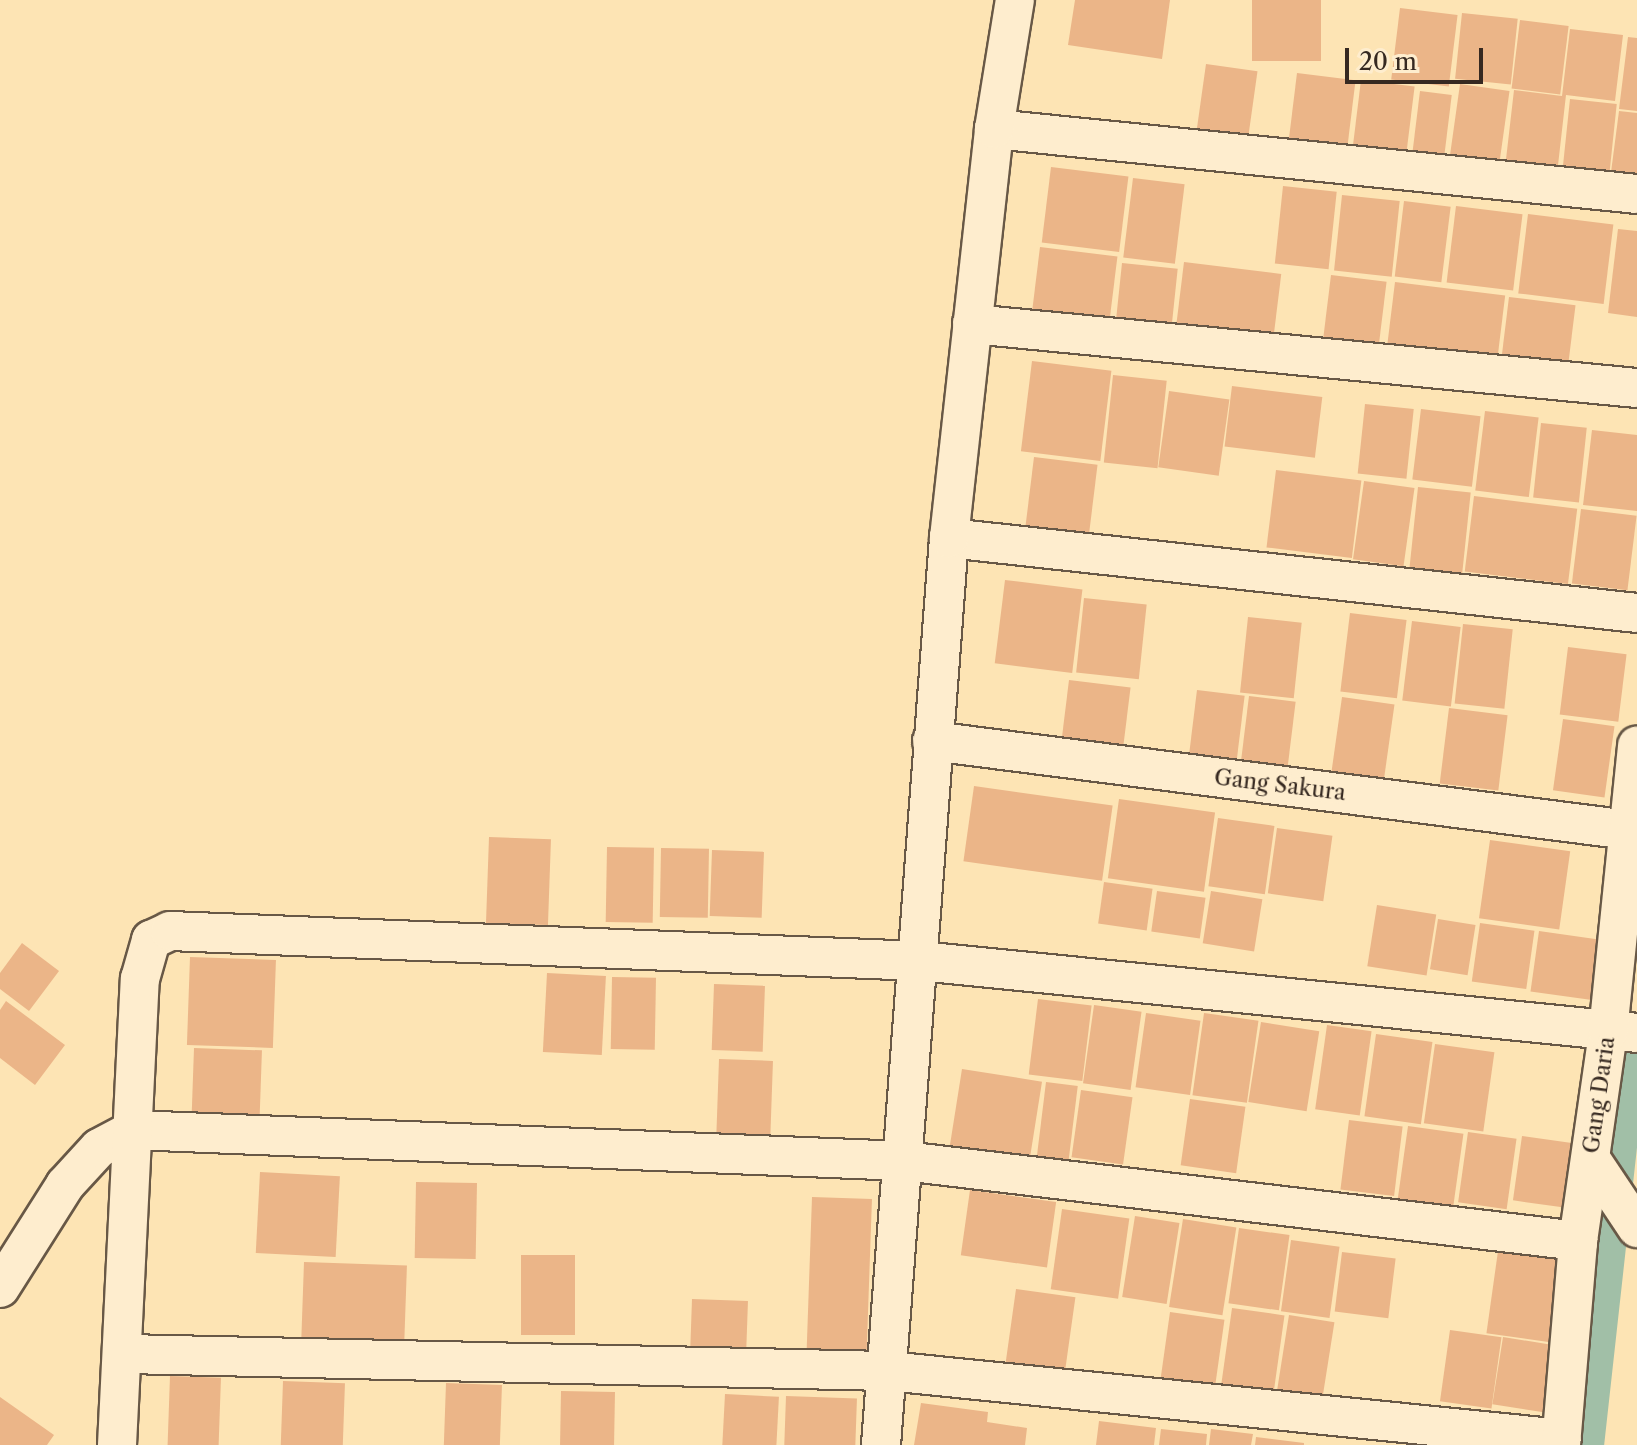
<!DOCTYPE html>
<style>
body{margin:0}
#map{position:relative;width:1637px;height:1445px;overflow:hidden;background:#fde4b4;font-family:"Libre Caslon Text",serif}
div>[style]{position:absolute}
.canal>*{height:48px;margin:-24px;padding:0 24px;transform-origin:24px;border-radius:24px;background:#a1bfa7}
.building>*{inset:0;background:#ebb588;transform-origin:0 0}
.roads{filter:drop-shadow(2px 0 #685846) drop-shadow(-2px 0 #685846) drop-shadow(0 2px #685846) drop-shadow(0 -2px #685846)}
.street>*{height:38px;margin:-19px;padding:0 19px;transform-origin:19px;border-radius:19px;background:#feedce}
span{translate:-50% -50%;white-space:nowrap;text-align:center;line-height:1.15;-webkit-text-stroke:8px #feedce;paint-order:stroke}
.street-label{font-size:22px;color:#362921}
.scale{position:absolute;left:1345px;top:48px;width:138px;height:36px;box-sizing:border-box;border:4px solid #362921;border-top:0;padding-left:10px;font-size:24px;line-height:28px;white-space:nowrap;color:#362921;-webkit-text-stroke:6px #feedce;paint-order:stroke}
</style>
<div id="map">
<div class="canal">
<div style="left:1580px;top:1445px;width:375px;rotate:-83.7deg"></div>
<div style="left:1621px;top:1072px;width:16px"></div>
</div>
<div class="building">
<div style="clip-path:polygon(1075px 0,1170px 0,1162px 59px,1068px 45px)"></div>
<div style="left:1252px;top:0;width:69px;height:61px"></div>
<div style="left:1400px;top:8px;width:58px;height:72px;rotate:7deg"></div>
<div style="left:1462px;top:13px;width:56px;height:66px;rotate:6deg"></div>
<div style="left:1520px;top:20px;width:49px;height:69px;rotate:7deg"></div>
<div style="clip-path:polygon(1570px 29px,1623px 35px,1615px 101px,1566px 95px,1557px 174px,1505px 168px,1514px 90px,1562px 96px)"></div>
<div style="clip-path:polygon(1628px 37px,1637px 38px,1637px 111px,1619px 109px)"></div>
<div style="left:1206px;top:64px;width:52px;height:75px;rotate:8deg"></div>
<div style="left:1297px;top:73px;width:59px;height:75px;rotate:7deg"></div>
<div style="left:1361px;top:80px;width:54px;height:73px;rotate:7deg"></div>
<div style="left:1460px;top:84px;width:50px;height:81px;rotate:8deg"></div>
<div style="left:1420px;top:91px;width:32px;height:60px;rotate:7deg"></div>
<div style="left:1570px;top:99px;width:47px;height:77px;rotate:6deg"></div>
<div style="clip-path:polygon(1619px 111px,1637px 113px,1637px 183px,1610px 180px)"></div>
<div style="left:1051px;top:167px;width:78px;height:76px;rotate:7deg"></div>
<div style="left:1133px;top:178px;width:52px;height:80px;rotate:7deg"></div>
<div style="left:1283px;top:186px;width:54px;height:78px;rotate:6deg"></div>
<div style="left:1342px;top:195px;width:58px;height:76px;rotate:6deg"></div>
<div style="left:1404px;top:201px;width:47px;height:76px;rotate:7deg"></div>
<div style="left:1456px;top:206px;width:67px;height:77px;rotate:7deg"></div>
<div style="left:1528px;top:214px;width:86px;height:80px;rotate:7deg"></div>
<div style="clip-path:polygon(1618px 229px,1637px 231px,1637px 317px,1608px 313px)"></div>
<div style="left:1040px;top:247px;width:78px;height:69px;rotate:7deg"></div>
<div style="left:1184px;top:262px;width:98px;height:77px;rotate:7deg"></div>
<div style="left:1122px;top:263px;width:56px;height:64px;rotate:6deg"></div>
<div style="left:1331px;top:275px;width:56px;height:68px;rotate:7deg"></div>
<div style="left:1395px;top:282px;width:111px;height:68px;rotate:7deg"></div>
<div style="left:1509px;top:297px;width:67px;height:64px;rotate:7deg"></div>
<div style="left:1032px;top:361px;width:80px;height:91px;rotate:7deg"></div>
<div style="left:1113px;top:375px;width:54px;height:88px;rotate:6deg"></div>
<div style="left:1232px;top:386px;width:91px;height:61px;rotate:7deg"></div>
<div style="left:1169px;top:391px;width:61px;height:77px;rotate:8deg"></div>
<div style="left:1365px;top:404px;width:49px;height:70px;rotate:6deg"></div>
<div style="left:1421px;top:409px;width:60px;height:71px;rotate:7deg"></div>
<div style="left:1485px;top:411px;width:54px;height:80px;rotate:7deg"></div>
<div style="left:1541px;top:423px;width:46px;height:75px;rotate:6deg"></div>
<div style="clip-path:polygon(1592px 430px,1637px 435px,1637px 511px,1583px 505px)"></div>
<div style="left:1034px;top:457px;width:64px;height:69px;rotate:7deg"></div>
<div style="left:1276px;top:470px;width:86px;height:78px;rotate:7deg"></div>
<div style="left:1364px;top:481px;width:51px;height:79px;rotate:8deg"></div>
<div style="left:1418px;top:487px;width:53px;height:82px;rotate:6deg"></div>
<div style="left:1474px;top:496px;width:104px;height:76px;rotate:7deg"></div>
<div style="left:1581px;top:509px;width:56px;height:75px;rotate:7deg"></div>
<div style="left:1005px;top:580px;width:78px;height:84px;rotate:7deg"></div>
<div style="left:1084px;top:598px;width:63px;height:75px;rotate:6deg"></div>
<div style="left:1350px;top:613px;width:57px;height:79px;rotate:7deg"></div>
<div style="left:1248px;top:617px;width:54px;height:76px;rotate:6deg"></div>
<div style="left:1412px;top:621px;width:49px;height:80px;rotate:7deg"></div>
<div style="left:1463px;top:624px;width:50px;height:80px;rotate:6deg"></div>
<div style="left:1568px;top:647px;width:59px;height:68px;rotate:7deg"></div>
<div style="left:1069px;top:680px;width:62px;height:64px;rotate:7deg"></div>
<div style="left:1197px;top:690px;width:48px;height:64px;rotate:7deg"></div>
<div style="left:1249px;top:696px;width:47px;height:70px;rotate:7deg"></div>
<div style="left:1342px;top:697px;width:53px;height:80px;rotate:8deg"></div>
<div style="left:1449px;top:708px;width:59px;height:76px;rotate:7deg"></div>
<div style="left:1563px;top:719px;width:52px;height:72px;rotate:8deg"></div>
<div style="left:974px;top:786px;width:140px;height:76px;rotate:8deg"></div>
<div style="left:1119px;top:799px;width:97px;height:80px;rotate:8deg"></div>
<div style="left:1218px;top:818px;width:57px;height:69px;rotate:8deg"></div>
<div style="left:1277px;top:828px;width:56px;height:66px;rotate:8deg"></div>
<div style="left:489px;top:837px;width:62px;height:86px;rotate:2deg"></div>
<div style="left:1490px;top:840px;width:81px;height:79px;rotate:8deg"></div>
<div style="left:607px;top:847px;width:47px;height:75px;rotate:1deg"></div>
<div style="left:661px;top:848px;width:48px;height:69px;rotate:1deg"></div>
<div style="left:712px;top:850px;width:52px;height:66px;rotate:2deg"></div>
<div style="left:1104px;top:882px;width:49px;height:42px;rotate:8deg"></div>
<div style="left:1157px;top:891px;width:49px;height:41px;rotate:8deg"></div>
<div style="left:1211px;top:891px;width:52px;height:53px;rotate:9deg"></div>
<div style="left:1377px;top:905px;width:60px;height:62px;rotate:9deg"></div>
<div style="left:1438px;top:919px;width:38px;height:51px;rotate:9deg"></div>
<div style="left:1480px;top:923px;width:55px;height:59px;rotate:8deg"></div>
<div style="left:1539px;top:931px;width:62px;height:61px;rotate:8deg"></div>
<div style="clip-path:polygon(22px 943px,59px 971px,29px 1011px,0 989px,0 973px)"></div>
<div style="left:190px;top:957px;width:86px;height:88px;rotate:2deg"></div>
<div style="left:547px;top:973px;width:59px;height:79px;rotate:3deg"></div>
<div style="left:612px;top:977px;width:44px;height:72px;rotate:1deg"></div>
<div style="left:714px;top:984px;width:51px;height:66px;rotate:2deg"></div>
<div style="left:1038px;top:999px;width:54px;height:76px;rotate:7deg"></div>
<div style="clip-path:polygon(6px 1001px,65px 1045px,35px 1085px,0 1058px,0 1010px)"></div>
<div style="left:1094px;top:1005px;width:48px;height:79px;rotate:8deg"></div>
<div style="left:1146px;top:1013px;width:55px;height:75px;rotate:8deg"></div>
<div style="left:1204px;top:1013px;width:55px;height:83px;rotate:8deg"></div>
<div style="left:1261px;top:1022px;width:59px;height:81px;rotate:9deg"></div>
<div style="left:1327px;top:1025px;width:45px;height:85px;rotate:8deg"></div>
<div style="left:1376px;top:1034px;width:57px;height:83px;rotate:8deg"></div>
<div style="left:1435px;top:1044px;width:60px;height:80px;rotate:8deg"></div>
<div style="left:194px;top:1048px;width:68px;height:67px;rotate:2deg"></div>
<div style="left:719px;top:1059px;width:54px;height:79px;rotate:2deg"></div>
<div style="left:962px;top:1069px;width:81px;height:86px;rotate:9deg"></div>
<div style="left:1046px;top:1082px;width:32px;height:76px;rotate:7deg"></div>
<div style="left:1081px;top:1090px;width:52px;height:68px;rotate:8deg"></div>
<div style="left:1190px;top:1099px;width:56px;height:67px;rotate:8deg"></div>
<div style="left:1349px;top:1120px;width:54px;height:70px;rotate:7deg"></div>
<div style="left:1408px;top:1126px;width:56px;height:76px;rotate:8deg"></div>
<div style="left:1468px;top:1132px;width:49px;height:71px;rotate:8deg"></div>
<div style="left:1522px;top:1136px;width:61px;height:65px;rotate:8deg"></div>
<div style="left:260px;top:1172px;width:80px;height:81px;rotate:3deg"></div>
<div style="left:416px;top:1182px;width:61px;height:76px;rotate:1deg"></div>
<div style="left:970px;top:1190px;width:87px;height:66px;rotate:8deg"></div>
<div style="left:812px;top:1197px;width:60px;height:154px;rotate:2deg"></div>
<div style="left:1062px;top:1209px;width:68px;height:81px;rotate:8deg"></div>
<div style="left:1135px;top:1216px;width:45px;height:82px;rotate:9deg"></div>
<div style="left:1183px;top:1219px;width:54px;height:89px;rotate:9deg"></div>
<div style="left:1239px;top:1228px;width:51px;height:76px;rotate:8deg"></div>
<div style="left:1291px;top:1240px;width:49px;height:72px;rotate:8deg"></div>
<div style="left:1498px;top:1251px;width:68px;height:83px;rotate:8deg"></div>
<div style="left:1342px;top:1252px;width:54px;height:60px;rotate:7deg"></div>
<div style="left:521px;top:1255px;width:54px;height:80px"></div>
<div style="left:304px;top:1262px;width:103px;height:80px;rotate:2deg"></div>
<div style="left:1016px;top:1289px;width:60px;height:78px;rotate:8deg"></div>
<div style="left:692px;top:1299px;width:56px;height:50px;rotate:2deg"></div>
<div style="left:1232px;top:1308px;width:53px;height:82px;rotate:8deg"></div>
<div style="left:1170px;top:1312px;width:55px;height:71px;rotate:8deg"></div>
<div style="left:1289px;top:1315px;width:46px;height:82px;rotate:9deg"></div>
<div style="left:1450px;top:1330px;width:52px;height:72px;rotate:8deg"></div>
<div style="left:1503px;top:1337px;width:52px;height:68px;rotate:9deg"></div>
<div style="left:170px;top:1376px;width:51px;height:69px;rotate:2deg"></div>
<div style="left:283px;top:1381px;width:62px;height:64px;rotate:2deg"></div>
<div style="left:446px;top:1383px;width:56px;height:62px;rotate:2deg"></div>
<div style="left:561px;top:1391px;width:54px;height:54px;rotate:1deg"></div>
<div style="left:725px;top:1394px;width:54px;height:51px;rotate:3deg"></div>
<div style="left:786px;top:1396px;width:71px;height:49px;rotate:2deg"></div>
<div style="clip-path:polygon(0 1397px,54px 1435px,47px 1445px,0 1445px)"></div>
<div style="clip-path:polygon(921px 1403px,988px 1412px,987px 1422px,1027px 1428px,1025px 1445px,914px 1445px)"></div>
<div style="clip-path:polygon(1099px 1421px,1156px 1428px,1154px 1445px,1096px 1445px)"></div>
<div style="clip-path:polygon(1161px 1429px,1207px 1434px,1206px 1445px,1159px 1445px)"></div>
<div style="clip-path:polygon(1211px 1429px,1253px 1434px,1251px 1445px,1209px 1445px)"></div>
<div style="clip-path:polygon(1256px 1437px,1304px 1443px,1304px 1445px,1255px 1445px)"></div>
</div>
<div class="roads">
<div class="street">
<div style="left:994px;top:129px;width:646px;rotate:5.77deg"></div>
<div style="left:972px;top:324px;width:668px;rotate:5.5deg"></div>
<div style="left:949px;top:538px;width:692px;rotate:6.22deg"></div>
<div style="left:932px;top:741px;width:711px;rotate:7.28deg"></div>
<div style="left:1591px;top:1159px;width:83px;rotate:56.3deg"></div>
<div style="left:0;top:1288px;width:122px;rotate:-57.7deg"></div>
<div style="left:65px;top:1185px;width:50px;rotate:-47.4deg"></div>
<div style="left:99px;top:1148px;width:38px;rotate:-28deg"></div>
<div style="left:133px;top:1130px;width:772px;rotate:2.3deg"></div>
<div style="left:904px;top:1161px;width:679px;rotate:6.77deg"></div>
<div style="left:125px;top:1354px;width:763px;rotate:1.28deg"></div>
<div style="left:888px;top:1371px;width:677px;rotate:5.76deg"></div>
<div style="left:117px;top:1445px;width:467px;rotate:-87.2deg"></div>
<div style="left:140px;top:979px;width:41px;rotate:-74.2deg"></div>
<div style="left:151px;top:940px;width:21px;rotate:-25deg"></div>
<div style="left:170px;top:931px;width:751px;rotate:2.29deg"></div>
<div style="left:920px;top:961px;width:721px;rotate:5.73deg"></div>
<div style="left:881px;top:1445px;width:910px;rotate:-85.71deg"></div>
<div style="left:949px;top:538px;width:411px;rotate:-83.7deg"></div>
<div style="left:994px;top:129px;width:131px;rotate:-80.8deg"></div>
<div style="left:1561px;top:1445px;width:205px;rotate:-85.2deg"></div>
<div style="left:1578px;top:1241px;width:211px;rotate:-81.8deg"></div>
<div style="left:1608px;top:1032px;width:288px;rotate:-84.2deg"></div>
</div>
</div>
<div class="street-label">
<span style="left:1280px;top:785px;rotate:7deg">Gang Sakura</span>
<span style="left:1599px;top:1095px;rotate:-82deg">Gang Daria</span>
</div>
<div class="scale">20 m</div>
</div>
